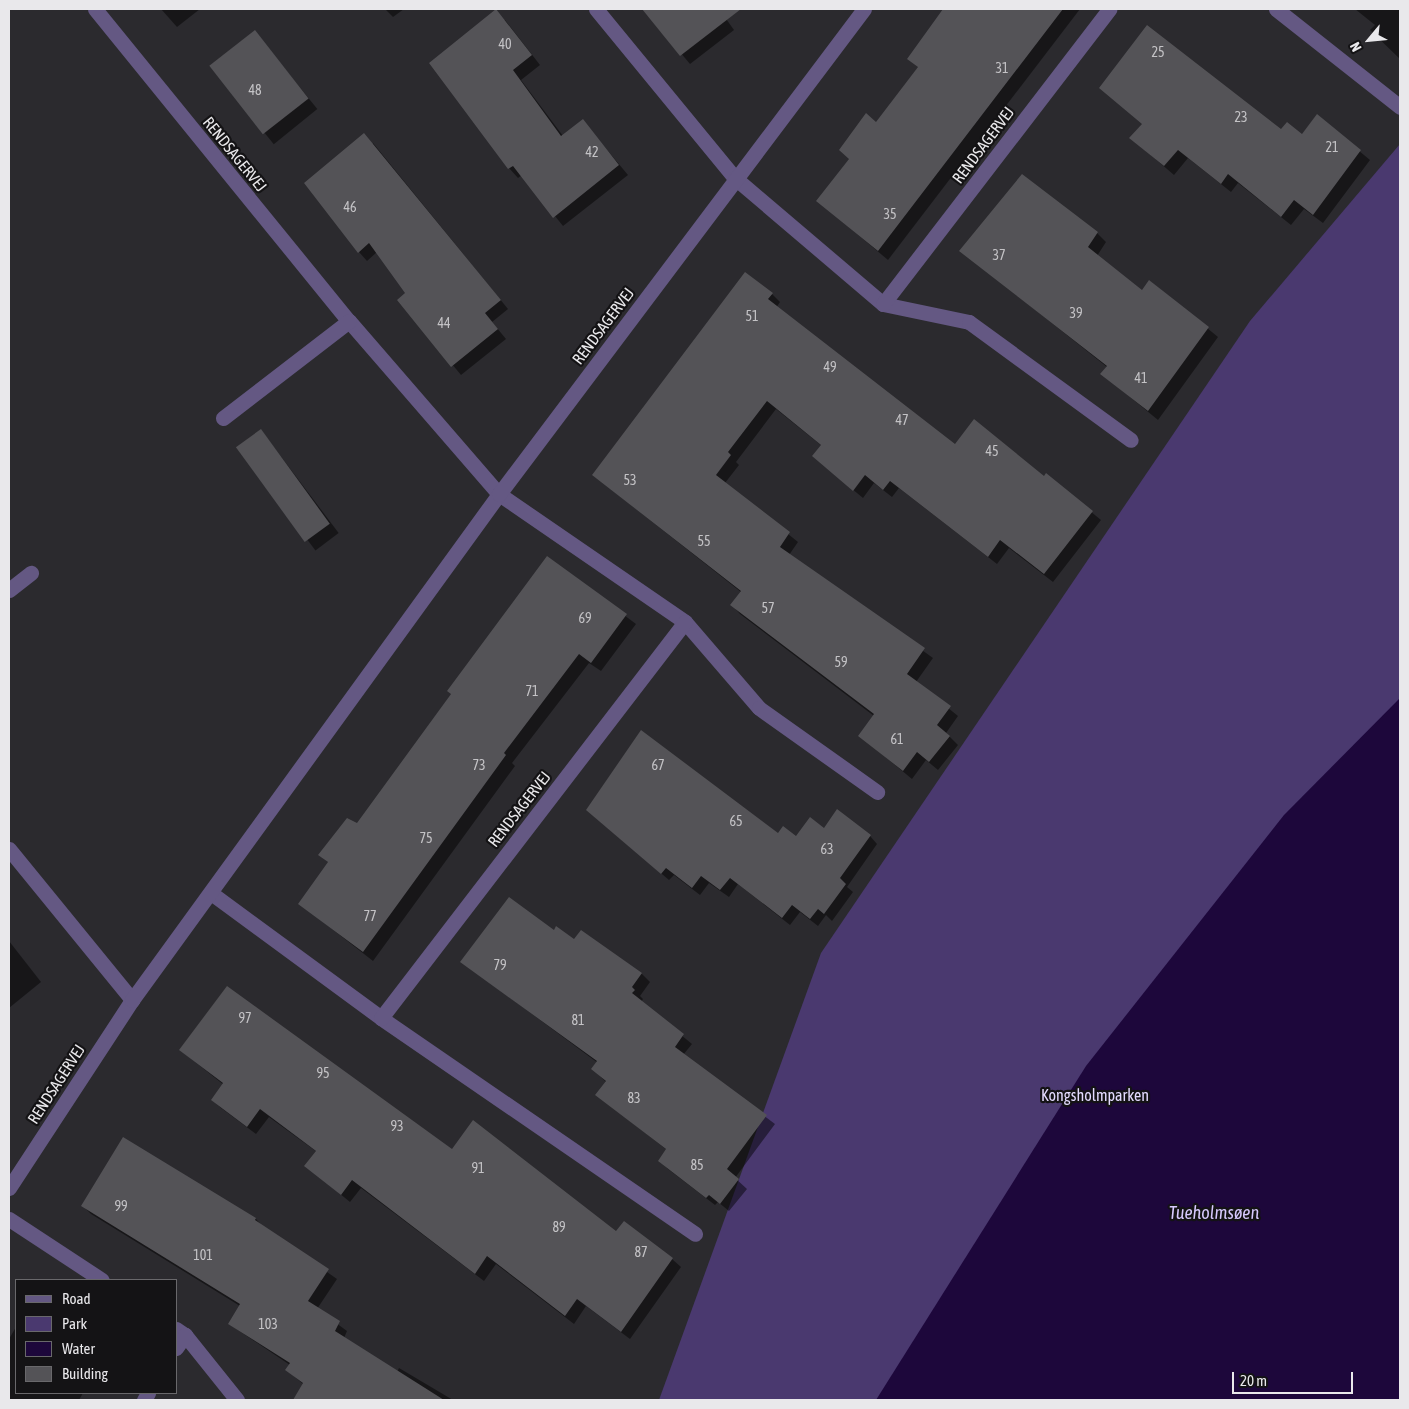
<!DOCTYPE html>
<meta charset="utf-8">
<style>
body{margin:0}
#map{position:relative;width:1409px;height:1409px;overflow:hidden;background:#2b2a2e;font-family:"Asap Condensed",sans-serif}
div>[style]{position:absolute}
.green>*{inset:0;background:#4a396f}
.water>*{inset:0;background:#1d073b}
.shadow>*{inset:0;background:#0007;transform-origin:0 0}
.building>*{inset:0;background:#545357;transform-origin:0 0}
.street>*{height:15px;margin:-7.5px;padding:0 7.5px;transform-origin:7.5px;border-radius:7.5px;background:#645883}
span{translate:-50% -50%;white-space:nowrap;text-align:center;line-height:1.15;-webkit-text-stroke:4.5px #141315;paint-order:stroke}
.number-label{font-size:14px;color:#c4c3c6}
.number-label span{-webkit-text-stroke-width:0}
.street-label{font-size:16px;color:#e9e8eb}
.park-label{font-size:16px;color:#e4dbff}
.water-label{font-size:18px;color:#d7c9fe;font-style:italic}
.frame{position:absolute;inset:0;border:10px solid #e9e8eb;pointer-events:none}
.legend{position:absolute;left:15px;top:1279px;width:162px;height:115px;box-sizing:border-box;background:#141315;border:1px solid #69686b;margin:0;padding:6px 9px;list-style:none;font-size:15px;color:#e9e8eb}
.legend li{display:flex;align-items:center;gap:10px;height:25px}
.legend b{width:25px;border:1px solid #69686b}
.north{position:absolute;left:1344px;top:15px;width:50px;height:50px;-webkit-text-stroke:4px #141315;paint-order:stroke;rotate:242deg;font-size:14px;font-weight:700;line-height:20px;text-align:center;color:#e9e8eb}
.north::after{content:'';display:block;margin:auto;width:18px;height:22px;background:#e9e8eb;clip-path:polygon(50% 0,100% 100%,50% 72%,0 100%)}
.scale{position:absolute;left:1232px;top:1372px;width:121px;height:22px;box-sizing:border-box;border:2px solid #e9e8eb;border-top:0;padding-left:6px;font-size:15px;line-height:18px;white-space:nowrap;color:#e9e8eb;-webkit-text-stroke:4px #141315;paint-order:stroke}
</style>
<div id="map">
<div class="green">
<div style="clip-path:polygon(1400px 144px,1400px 1400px,659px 1400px,821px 953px,1250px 321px)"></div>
</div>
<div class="water">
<div style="clip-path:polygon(1400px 698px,1400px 1400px,876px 1400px,1086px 1066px,1284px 815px)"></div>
</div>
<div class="shadow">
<div style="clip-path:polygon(161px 9px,200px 9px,177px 27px)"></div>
<div style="clip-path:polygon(385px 9px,404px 9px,393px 17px)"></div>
<div style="clip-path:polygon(644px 9px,719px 9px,734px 30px,690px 64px)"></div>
<div style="clip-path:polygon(962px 9px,1080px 9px,888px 260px,818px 201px)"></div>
<div style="clip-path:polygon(1355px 9px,1400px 9px,1400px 59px,1370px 30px,1375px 25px)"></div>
<div style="clip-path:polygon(505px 20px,540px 65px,521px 80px,563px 136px,583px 121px,628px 175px,563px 226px,522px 175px,518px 178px,509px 168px,431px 63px)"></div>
<div style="left:255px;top:32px;width:99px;height:56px;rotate:51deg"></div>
<div style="clip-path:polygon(1317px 116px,1370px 160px,1323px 223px,1304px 209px,1291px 225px,1238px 183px,1231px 192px,1188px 158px,1174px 175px,1131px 138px,1282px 131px,1302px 135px)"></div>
<div style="clip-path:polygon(373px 143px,508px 309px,492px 322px,506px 339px,461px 375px,399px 300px,407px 293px,377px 252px,367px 261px,359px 252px)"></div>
<div style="clip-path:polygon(1097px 233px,1106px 242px,1097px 256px,1142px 292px,1150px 281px,1218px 337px,1158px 420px,1102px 374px,1107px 367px,960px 250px)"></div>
<div style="clip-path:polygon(772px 294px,780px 302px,776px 308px,955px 446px,1044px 478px,1046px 475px,1101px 520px,1053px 582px,1009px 548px,997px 564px,899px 488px,892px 497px,874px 483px,863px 498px,822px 464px,822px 446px,776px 409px,736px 462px,739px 465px,725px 483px,798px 542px,789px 555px,933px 658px,916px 682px,958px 716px,946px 733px,958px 745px,938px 770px,926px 760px,912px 779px,860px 736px,874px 716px,740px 614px,732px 605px,741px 592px,593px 475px)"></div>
<div style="left:261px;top:430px;width:129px;height:29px;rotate:53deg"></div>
<div style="clip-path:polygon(548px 558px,636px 624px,601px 671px,589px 663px,512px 763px,515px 766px,373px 961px,300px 904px,329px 863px,320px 855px,358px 825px)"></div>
<div style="clip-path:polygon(595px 817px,797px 838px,824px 829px,870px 836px,877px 844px,847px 887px,853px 892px,832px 921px,826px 915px,818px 926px,800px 912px,790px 925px,738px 884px,729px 897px,709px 883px,700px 895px,674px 875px,669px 880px)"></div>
<div style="clip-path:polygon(554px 932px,575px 941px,581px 932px,642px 974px,650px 982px,640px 996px,643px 999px,641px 1002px,692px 1044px,683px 1055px,775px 1124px,735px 1178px,747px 1189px,729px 1211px,718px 1202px,715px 1205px,668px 1169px,659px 1161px,667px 1150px,597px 1095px,606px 1082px,593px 1069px,598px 1063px,462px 962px)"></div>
<div style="clip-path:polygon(9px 941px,41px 982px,9px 1008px)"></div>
<div style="clip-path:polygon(180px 1050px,452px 1151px,672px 1259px,681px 1267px,630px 1339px,586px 1306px,574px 1324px,496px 1264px,484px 1281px,361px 1188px,350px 1202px,306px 1166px,317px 1152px,269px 1117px,256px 1134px,221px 1108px,212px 1100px,224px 1085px)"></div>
<div style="clip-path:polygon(83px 1206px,256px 1219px,264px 1228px,337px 1279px,317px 1309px,347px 1331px,344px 1338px,397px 1372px,399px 1368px,453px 1400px,299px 1400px,296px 1398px,303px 1384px,287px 1370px,290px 1365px,229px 1324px,240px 1306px,91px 1214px)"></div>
<div style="clip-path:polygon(16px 1327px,16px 1393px,83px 1393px,79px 1400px,9px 1400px,9px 1339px)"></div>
</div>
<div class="building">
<div style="clip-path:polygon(496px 9px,532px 55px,513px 70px,561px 136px,583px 119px,619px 165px,553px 218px,513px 166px,508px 169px,429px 63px)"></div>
<div style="clip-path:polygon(642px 9px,741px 9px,680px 56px)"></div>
<div style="clip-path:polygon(943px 9px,1063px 9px,878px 251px,816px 201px,849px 159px,839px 150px,866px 113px,876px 122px,918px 67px,907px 59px)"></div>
<div style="clip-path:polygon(1147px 25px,1281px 129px,1287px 122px,1302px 134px,1317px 114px,1361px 150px,1313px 215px,1294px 200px,1281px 217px,1228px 174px,1221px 184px,1178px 150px,1164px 166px,1129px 138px,1142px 124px,1099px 88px)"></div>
<div style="left:255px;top:30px;width:87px;height:58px;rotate:52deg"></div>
<div style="clip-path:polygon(364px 133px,501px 300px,485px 313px,498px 329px,451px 367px,397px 300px,405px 293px,369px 243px,358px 253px,304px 183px)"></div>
<div style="clip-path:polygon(1022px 174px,1098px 232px,1088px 247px,1142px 290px,1149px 280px,1209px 327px,1148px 411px,1100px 374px,1107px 366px,959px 251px)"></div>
<div style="clip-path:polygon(745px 272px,773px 293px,768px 299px,955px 444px,974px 419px,1044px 476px,1046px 473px,1093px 511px,1044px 574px,1000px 540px,988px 557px,890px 481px,883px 490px,865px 475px,853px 491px,812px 456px,821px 445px,767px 401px,728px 452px,731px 455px,716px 475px,790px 532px,780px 547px,925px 648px,907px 674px,951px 706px,937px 725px,950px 736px,929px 762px,917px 752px,903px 771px,858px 736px,874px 714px,730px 605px,741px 591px,592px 475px)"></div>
<div style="left:261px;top:429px;width:117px;height:31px;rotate:54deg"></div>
<div style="clip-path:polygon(547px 556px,627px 614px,591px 663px,579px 654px,504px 753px,506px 755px,363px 952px,298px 904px,328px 862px,318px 855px,347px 818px,357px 823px,451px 694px,447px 691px)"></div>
<div style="clip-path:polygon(641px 730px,778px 833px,783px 826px,796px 836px,810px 817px,824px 828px,837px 809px,871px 835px,840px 878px,846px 884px,824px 914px,818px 909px,810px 919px,792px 905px,782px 918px,730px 878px,720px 890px,701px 876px,692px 888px,666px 868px,661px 874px,586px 810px)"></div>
<div style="clip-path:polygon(509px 897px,554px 930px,556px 926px,574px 939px,581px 930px,642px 973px,632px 987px,635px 990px,632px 993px,684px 1034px,675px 1047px,767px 1115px,727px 1169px,739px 1179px,720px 1204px,709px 1195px,706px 1198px,658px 1161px,666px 1149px,595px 1095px,606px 1081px,591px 1069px,597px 1061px,460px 962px)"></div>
<div style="clip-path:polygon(227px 986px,452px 1149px,473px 1120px,616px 1231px,624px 1221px,673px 1258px,621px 1332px,577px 1299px,565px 1316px,487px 1256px,475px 1274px,352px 1180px,341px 1195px,304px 1166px,316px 1151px,260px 1109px,247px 1127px,211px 1100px,223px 1083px,179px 1050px)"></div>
<div style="clip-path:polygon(123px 1137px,256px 1218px,255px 1220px,329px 1269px,308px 1301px,340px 1321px,335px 1331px,444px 1400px,293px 1400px,303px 1383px,285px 1370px,290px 1363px,228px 1324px,240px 1304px,81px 1206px)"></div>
</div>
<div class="street">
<div style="left:95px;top:9px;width:402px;rotate:50.9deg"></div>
<div style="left:349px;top:321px;width:229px;rotate:49.1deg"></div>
<div style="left:499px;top:494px;width:226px;rotate:34.5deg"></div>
<div style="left:685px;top:622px;width:113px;rotate:49.3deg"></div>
<div style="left:759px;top:708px;width:145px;rotate:35.4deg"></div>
<div style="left:596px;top:9px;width:219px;rotate:50.6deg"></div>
<div style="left:735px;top:178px;width:194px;rotate:40.4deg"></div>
<div style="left:883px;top:304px;width:88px;rotate:11.8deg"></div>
<div style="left:969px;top:322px;width:200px;rotate:36.1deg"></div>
<div style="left:1276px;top:9px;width:158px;rotate:38.3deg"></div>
<div style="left:883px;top:304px;width:372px;rotate:-52.5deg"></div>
<div style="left:223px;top:418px;width:159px;rotate:-37.6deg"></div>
<div style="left:9px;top:590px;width:28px;rotate:-38deg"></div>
<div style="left:9px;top:849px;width:195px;rotate:50.8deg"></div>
<div style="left:211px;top:893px;width:211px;rotate:36.3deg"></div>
<div style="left:381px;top:1018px;width:381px;rotate:34.5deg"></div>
<div style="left:381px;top:1018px;width:499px;rotate:-52.5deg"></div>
<div style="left:9px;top:1188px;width:225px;rotate:-56.8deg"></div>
<div style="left:132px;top:1000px;width:625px;rotate:-54.05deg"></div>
<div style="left:499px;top:494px;width:607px;rotate:-53.04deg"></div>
<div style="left:9px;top:1219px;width:111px;rotate:33.3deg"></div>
<div style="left:176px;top:1329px;width:11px;rotate:34deg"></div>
<div style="left:185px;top:1335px;width:83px;rotate:51.3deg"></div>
<div style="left:176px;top:1348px;width:16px;rotate:-55deg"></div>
<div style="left:144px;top:1400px;width:8px;rotate:-60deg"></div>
</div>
<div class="number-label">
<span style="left:505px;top:44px">40</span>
<span style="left:1158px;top:52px">25</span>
<span style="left:1002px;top:68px">31</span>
<span style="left:255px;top:90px">48</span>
<span style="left:1241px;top:117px">23</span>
<span style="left:1332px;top:147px">21</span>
<span style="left:592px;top:152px">42</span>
<span style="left:350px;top:207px">46</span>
<span style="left:890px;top:214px">35</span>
<span style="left:999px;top:255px">37</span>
<span style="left:1076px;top:313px">39</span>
<span style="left:752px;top:316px">51</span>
<span style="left:444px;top:323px">44</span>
<span style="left:830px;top:367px">49</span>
<span style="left:1141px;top:378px">41</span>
<span style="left:902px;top:420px">47</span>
<span style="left:992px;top:451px">45</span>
<span style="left:630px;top:480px">53</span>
<span style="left:704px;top:541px">55</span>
<span style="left:768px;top:608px">57</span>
<span style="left:585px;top:618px">69</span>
<span style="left:841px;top:662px">59</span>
<span style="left:532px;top:691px">71</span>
<span style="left:897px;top:739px">61</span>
<span style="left:479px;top:765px">73</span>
<span style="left:658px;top:765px">67</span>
<span style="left:736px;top:821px">65</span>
<span style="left:426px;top:838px">75</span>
<span style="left:827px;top:849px">63</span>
<span style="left:370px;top:916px">77</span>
<span style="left:500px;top:965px">79</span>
<span style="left:245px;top:1018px">97</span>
<span style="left:578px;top:1020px">81</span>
<span style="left:323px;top:1073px">95</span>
<span style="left:634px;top:1098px">83</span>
<span style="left:397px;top:1126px">93</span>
<span style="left:697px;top:1165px">85</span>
<span style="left:478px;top:1168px">91</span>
<span style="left:121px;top:1206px">99</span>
<span style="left:559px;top:1227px">89</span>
<span style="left:641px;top:1252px">87</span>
<span style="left:203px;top:1255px">101</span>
<span style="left:268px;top:1324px">103</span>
</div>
<div class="street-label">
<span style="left:983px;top:145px;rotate:-53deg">RENDSAGERVEJ</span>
<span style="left:235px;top:154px;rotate:51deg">RENDSAGERVEJ</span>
<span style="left:603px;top:326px;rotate:-53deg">RENDSAGERVEJ</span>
<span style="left:519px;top:809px;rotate:-52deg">RENDSAGERVEJ</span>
<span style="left:56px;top:1084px;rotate:-57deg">RENDSAGERVEJ</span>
</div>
<div class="park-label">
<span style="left:1095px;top:1095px">Kongsholmparken</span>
</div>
<div class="water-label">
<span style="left:1214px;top:1213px">Tueholmsøen</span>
</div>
<div class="frame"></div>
<ul class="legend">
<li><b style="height:6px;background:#645883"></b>Road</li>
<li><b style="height:14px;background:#4a396f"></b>Park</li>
<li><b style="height:14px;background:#1d073b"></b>Water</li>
<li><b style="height:14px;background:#545357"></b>Building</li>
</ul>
<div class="north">N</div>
<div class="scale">20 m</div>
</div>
